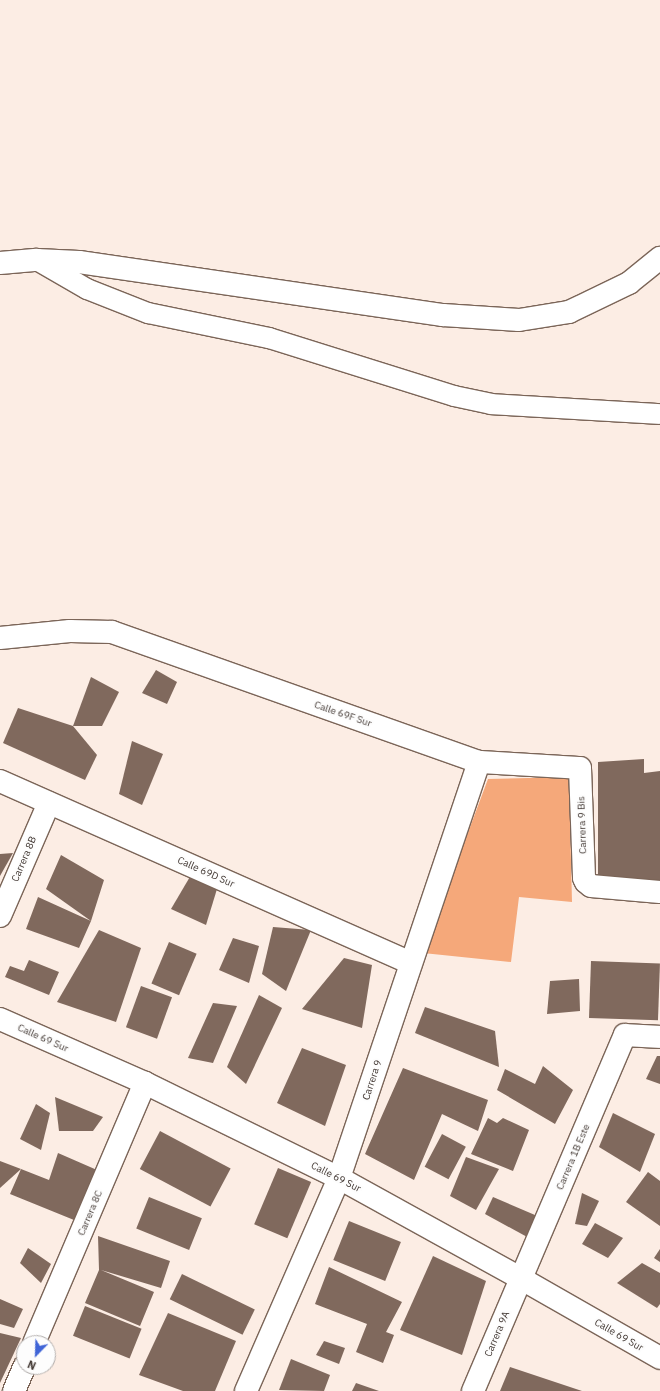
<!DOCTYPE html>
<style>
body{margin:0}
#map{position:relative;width:660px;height:1391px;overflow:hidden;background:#fcede4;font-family:"IBM Plex Sans",sans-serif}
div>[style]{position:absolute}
.green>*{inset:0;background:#f5a87a}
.building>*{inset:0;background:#80695d;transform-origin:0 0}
.roads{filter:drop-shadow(1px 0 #7b6558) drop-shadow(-1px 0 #7b6558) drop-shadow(0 1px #7b6558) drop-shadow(0 -1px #7b6558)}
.lane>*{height:20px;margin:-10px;padding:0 10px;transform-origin:10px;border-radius:10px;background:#fff}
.street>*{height:22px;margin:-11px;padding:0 11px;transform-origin:11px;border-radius:11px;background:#fff}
.secondary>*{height:22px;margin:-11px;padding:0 11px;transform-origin:11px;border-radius:11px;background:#fff}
span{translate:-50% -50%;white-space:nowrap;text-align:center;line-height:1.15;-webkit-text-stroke:4px #fdfdfd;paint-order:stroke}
.street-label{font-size:10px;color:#423833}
.north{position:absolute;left:16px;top:1335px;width:40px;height:40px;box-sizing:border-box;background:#fdfdfd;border:1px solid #b2aeac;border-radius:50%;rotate:203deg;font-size:11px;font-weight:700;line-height:16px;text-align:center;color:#423833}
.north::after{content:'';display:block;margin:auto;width:14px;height:18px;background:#4065d7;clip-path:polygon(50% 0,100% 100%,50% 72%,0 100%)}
</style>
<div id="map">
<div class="green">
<div style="clip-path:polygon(569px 777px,572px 902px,519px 897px,511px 962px,423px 953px,488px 779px)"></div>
</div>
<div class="building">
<div style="clip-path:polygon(156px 670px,177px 682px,167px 704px,142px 693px)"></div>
<div style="clip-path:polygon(91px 677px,119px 692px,102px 726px,73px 726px)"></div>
<div style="clip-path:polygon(18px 708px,73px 726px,97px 755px,85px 780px,3px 743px)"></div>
<div style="clip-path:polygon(132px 741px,163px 754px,142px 805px,119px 794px)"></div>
<div style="clip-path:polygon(644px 759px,644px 773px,660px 771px,660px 885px,598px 875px,598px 762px)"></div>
<div style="clip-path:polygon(13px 853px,0 876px,0 854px)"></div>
<div style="clip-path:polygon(61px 855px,104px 880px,91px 921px,79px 948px,26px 929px,38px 897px,91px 921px,46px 889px)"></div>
<div style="clip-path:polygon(191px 875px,217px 889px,206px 925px,171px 909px)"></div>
<div style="clip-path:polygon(273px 927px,311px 930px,286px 991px,262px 974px)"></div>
<div style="clip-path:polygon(99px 930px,141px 948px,116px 1022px,57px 1002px)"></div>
<div style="clip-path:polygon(233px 938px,259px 946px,249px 983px,219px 970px)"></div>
<div style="left:169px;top:942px;width:30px;height:45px;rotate:23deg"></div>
<div style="clip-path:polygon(344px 958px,372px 965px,362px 1028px,302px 1009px)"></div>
<div style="clip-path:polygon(29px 960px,59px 972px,49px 995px,5px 977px,10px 966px,24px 971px)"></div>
<div style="left:591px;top:961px;width:69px;height:57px;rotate:2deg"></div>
<div style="clip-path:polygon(579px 979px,580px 1011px,547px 1014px,550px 981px)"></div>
<div style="left:141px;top:986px;width:33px;height:44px;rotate:20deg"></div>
<div style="clip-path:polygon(259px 995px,282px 1008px,246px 1084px,227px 1067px)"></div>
<div style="clip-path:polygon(213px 1003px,237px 1006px,213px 1063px,188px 1058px)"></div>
<div style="clip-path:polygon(425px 1007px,495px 1031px,499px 1067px,415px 1033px)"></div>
<div style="clip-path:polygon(302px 1048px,346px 1065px,325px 1126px,277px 1103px)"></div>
<div style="clip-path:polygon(657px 1056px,660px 1056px,660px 1084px,646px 1079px)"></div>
<div style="clip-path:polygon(543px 1066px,573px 1090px,555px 1124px,497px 1090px,505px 1069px,535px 1084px)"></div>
<div style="clip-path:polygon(403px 1068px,488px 1100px,478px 1131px,442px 1114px,414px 1180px,365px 1154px)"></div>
<div style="clip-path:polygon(55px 1097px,103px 1117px,93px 1131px,59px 1131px)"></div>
<div style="clip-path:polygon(36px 1104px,50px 1113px,41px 1150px,20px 1139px)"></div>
<div style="clip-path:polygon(613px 1113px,655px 1134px,640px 1172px,599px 1147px)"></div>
<div style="clip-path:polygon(488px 1118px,497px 1123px,503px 1118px,529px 1130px,513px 1171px,471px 1154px)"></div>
<div style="left:160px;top:1131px;width:80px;height:43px;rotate:28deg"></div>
<div style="left:442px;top:1134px;width:27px;height:37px;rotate:28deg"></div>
<div style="clip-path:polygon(58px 1153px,97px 1170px,74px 1220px,10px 1194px,21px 1169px,49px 1180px)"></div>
<div style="clip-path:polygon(466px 1157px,499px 1169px,476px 1210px,450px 1196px)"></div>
<div style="clip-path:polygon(0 1161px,21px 1169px,0 1188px)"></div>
<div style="left:278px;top:1168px;width:36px;height:61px;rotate:23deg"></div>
<div style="clip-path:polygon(648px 1172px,660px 1181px,660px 1226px,626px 1202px)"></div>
<div style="clip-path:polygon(582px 1193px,599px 1201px,587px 1226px,575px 1224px)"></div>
<div style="left:149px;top:1197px;width:57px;height:34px;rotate:22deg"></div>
<div style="clip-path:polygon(493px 1197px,542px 1218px,529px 1238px,485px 1214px)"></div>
<div style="left:349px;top:1221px;width:56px;height:42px;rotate:22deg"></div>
<div style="clip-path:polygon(595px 1223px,623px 1238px,608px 1258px,582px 1244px)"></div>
<div style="clip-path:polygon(98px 1236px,170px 1261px,161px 1288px,101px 1270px,154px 1292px,140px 1326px,85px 1303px,99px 1270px)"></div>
<div style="clip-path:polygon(28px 1248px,51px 1264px,41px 1283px,20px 1263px)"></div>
<div style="clip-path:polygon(660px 1249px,660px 1262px,654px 1258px)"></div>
<div style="clip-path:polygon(433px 1256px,486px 1281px,462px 1355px,400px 1330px)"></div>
<div style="clip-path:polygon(642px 1263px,660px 1273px,660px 1304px,657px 1308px,617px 1283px)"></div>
<div style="clip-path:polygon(329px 1267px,402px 1302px,386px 1332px,394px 1335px,383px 1363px,356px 1352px,367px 1324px,315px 1304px)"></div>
<div style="left:182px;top:1274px;width:81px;height:28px;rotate:26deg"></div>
<div style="clip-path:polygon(0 1299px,23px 1309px,14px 1328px,0 1324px)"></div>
<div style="left:85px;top:1306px;width:61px;height:32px;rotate:22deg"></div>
<div style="clip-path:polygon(168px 1313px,236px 1341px,215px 1391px,183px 1391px,139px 1375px)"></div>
<div style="clip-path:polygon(0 1333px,21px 1338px,0 1383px)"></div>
<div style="clip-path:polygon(324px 1341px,345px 1348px,339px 1364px,316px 1355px)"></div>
<div style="clip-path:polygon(291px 1359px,330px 1375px,324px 1391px,279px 1390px)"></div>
<div style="clip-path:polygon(510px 1367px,582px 1391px,500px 1391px)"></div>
<div style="clip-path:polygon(356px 1383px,379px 1391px,352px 1391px)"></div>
</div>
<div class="roads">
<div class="lane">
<div style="left:37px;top:260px;width:58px;rotate:30.1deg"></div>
<div style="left:87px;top:289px;width:66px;rotate:21.5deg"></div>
<div style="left:148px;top:313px;width:124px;rotate:11.7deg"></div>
<div style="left:269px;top:338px;width:194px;rotate:17.4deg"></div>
<div style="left:454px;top:396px;width:38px;rotate:12deg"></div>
<div style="left:491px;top:404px;width:169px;rotate:3.4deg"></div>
</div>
<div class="street">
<div style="left:0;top:263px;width:37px;rotate:-5deg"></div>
<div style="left:37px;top:260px;width:42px;rotate:2.7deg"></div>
<div style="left:79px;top:262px;width:368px;rotate:8.3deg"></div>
<div style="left:443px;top:315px;width:76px;rotate:3.8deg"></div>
<div style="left:519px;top:320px;width:51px;rotate:-9.1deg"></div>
<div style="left:569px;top:312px;width:67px;rotate:-25.8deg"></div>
<div style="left:629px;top:283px;width:40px;rotate:-39deg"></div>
<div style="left:0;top:638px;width:70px;rotate:-5.7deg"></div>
<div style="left:70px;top:631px;width:42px;rotate:1.4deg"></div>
<div style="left:112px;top:632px;width:389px;rotate:19.5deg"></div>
<div style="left:479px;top:762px;width:101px;rotate:3.4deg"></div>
<div style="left:580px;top:768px;width:110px;rotate:87.9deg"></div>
<div style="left:584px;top:878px;width:4px;rotate:63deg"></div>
<div style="left:586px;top:882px;width:6px;rotate:39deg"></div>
<div style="left:591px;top:886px;width:69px;rotate:5deg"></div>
<div style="left:0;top:781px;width:449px;rotate:23.9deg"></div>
<div style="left:0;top:916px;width:123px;rotate:-66.6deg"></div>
<div style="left:34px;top:1343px;width:283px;rotate:-66.9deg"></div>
<div style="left:14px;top:1391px;width:26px;rotate:-67deg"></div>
<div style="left:246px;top:1391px;width:232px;rotate:-66.4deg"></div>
<div style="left:339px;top:1178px;width:439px;rotate:-71.4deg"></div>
<div style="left:473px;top:1391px;width:387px;rotate:-66.9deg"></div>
<div style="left:625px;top:1035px;width:35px;rotate:3deg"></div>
</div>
<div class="secondary">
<div style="left:0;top:1019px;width:158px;rotate:23.8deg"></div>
<div style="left:145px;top:1083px;width:216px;rotate:26.1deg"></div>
<div style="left:339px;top:1178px;width:207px;rotate:28.9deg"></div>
<div style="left:520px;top:1278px;width:161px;rotate:29.7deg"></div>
</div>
</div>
<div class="street-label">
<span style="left:343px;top:714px;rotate:19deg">Calle 69F Sur</span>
<span style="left:582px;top:825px;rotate:-92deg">Carrera 9 Bis</span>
<span style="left:24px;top:859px;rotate:-67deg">Carrera 8B</span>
<span style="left:206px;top:872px;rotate:24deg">Calle 69D Sur</span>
<span style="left:43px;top:1038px;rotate:24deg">Calle 69 Sur</span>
<span style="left:372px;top:1080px;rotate:-72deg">Carrera 9</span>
<span style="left:573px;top:1157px;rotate:-67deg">Carrera 1B Este</span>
<span style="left:336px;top:1177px;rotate:27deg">Calle 69 Sur</span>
<span style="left:90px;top:1213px;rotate:-67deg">Carrera 8C</span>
<span style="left:497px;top:1334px;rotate:-67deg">Carrera 9A</span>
<span style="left:619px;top:1335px;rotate:30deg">Calle 69 Sur</span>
</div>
<div class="north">N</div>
</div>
